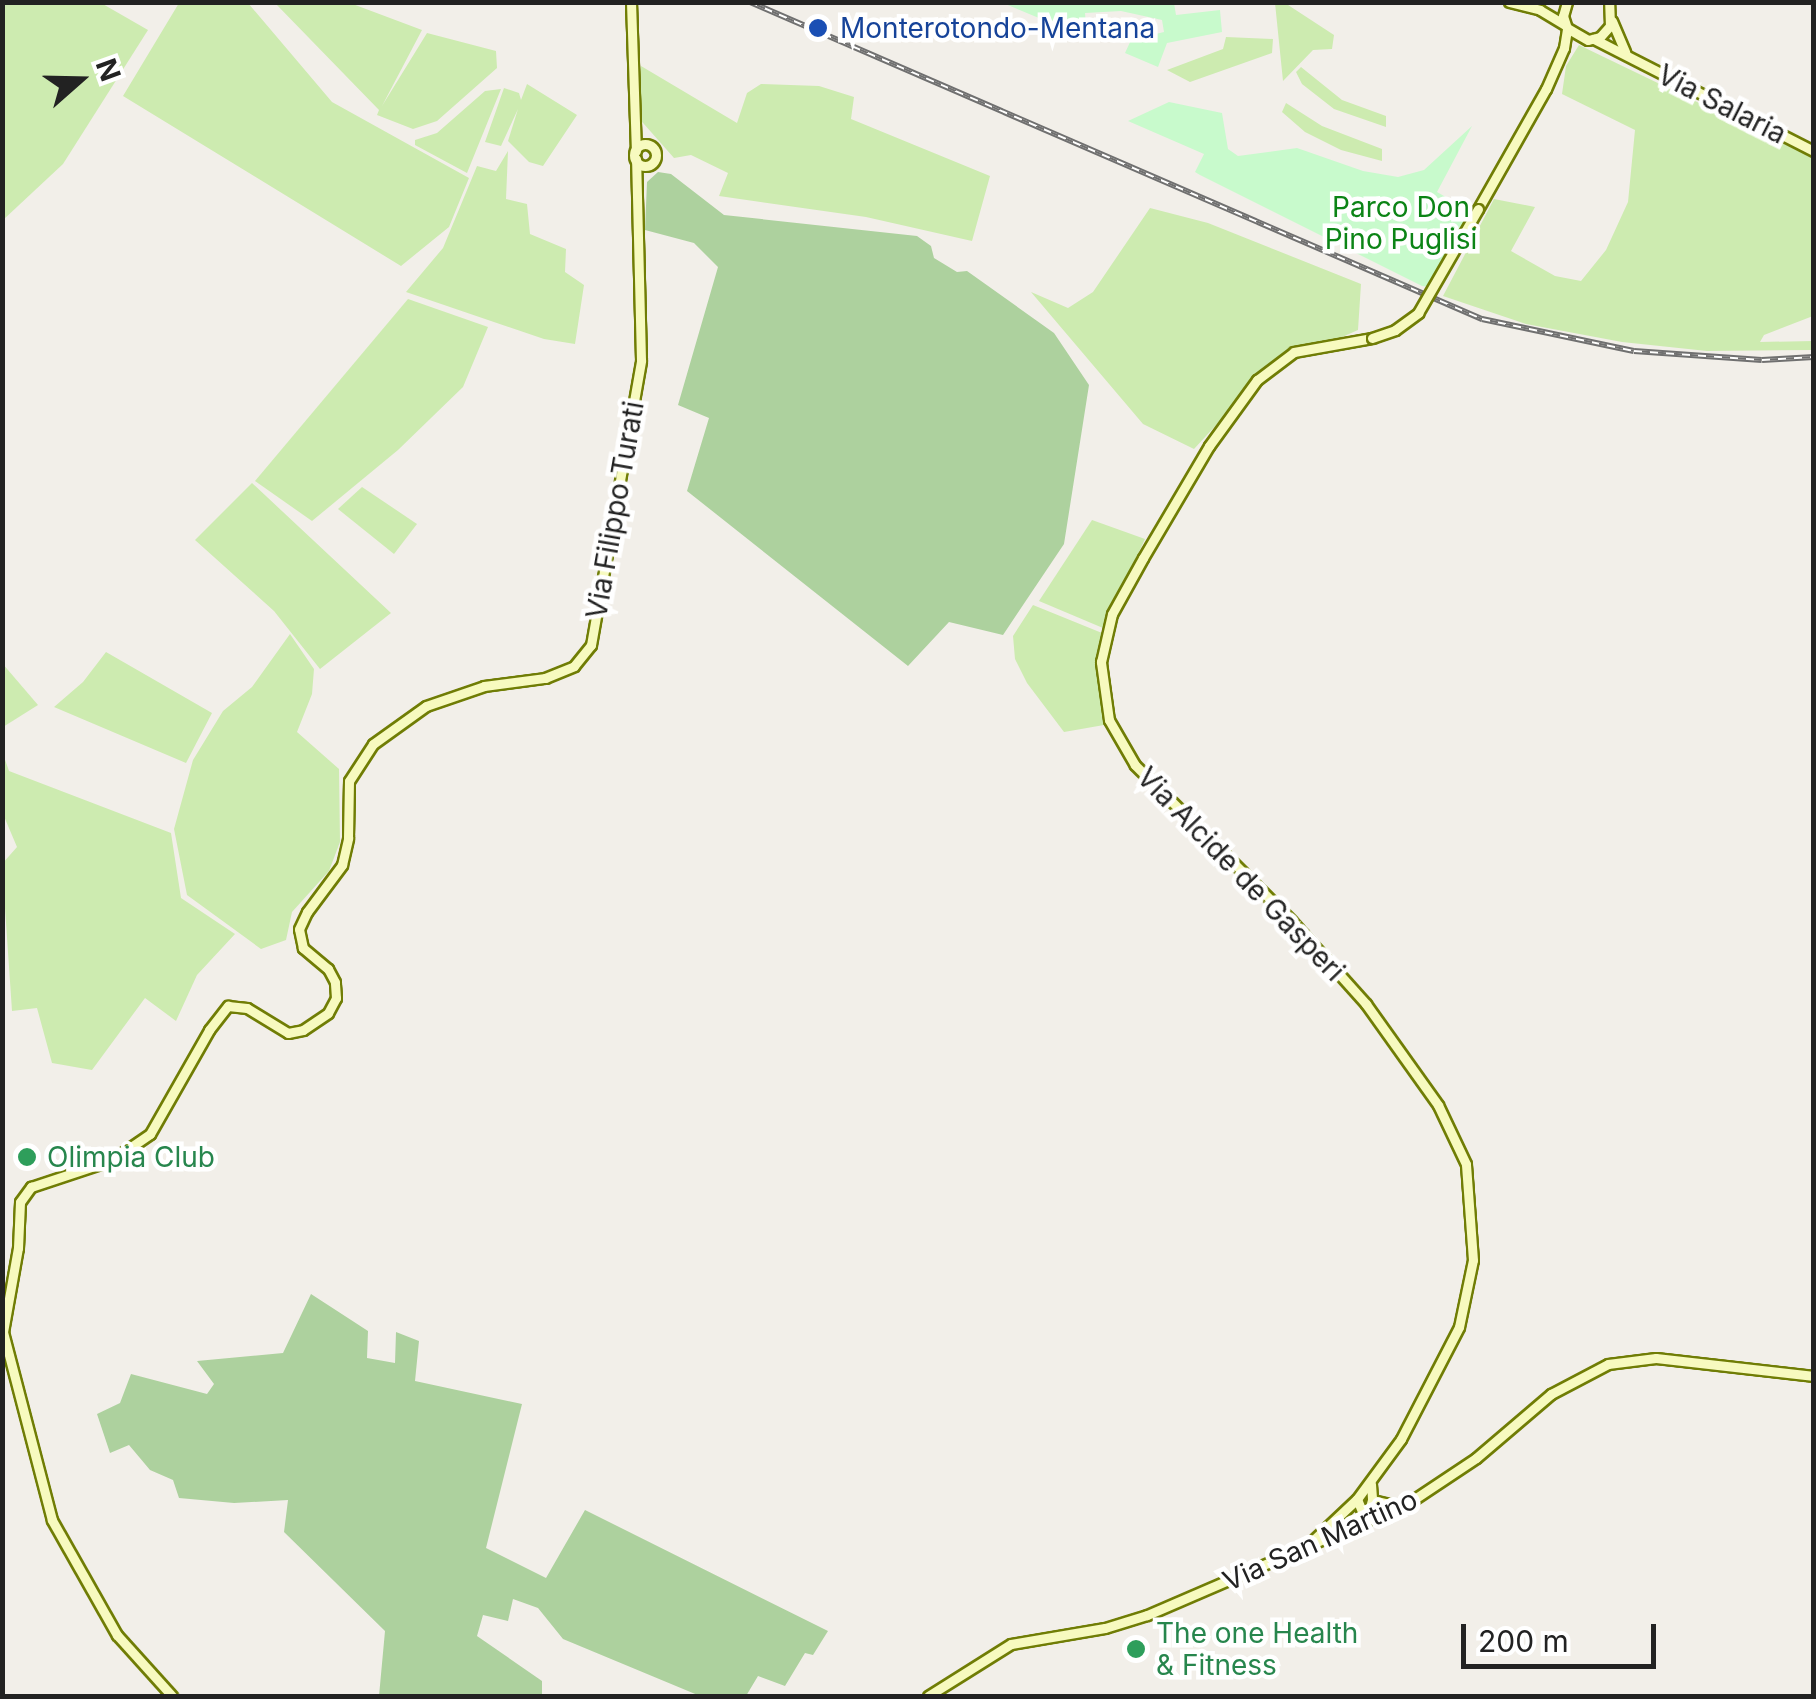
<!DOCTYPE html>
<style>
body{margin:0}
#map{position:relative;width:1816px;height:1699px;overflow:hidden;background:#f2efe9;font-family:Inter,sans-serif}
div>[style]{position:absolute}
.grass>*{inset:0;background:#cdebb0}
.forest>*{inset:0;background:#add19e}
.park>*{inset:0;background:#c8facc}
.roads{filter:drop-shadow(2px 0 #707d05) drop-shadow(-2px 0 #707d05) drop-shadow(0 2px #707d05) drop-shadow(0 -2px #707d05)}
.secondary>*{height:9px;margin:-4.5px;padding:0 4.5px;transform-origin:4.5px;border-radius:4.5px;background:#f7fabf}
.secondary>.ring{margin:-4.5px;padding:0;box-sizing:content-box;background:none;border:9px solid #f7fabf;border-radius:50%}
.rail>*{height:6px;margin-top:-3px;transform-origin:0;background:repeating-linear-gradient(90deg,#fff 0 8px,#707070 0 16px);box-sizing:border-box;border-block:2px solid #707070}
.bridges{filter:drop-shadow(2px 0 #707d05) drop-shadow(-2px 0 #707d05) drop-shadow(0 2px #707d05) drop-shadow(0 -2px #707d05)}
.secondary-bridge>*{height:9px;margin:-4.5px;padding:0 4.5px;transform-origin:4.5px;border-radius:4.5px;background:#f7fabf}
.dots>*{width:28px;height:28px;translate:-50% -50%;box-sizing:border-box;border:5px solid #fff;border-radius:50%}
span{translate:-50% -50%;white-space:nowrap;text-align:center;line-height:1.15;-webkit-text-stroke:9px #fff;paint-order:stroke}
.transit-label{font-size:28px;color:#164399}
.left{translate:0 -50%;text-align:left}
.street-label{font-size:28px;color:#222}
.park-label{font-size:28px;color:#0c8416}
.leisure-label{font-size:28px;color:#27864d}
.frame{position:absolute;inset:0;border:5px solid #222;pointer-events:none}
.north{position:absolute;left:30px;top:30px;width:100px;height:100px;-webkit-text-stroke:8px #fff;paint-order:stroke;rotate:70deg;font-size:28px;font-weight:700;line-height:40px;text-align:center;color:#222}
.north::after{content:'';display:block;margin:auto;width:35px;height:45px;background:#222;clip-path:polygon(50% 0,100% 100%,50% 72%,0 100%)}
.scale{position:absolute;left:1461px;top:1624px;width:195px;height:45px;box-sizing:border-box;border:5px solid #222;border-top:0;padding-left:12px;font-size:30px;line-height:35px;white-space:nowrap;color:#222;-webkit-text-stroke:8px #fff;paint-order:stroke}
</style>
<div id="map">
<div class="grass">
<div style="clip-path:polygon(3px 2px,101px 3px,148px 30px,63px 164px,3px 220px)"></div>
<div style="clip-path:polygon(179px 3px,248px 3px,332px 102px,469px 178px,449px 227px,401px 266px,123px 96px)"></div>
<div style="clip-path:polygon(275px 3px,350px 3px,422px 30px,382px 106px,427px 33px,496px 51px,497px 68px,437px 121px,413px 129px,377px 115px,379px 110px)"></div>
<div style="clip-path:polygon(1275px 3px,1285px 3px,1334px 35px,1332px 49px,1313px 50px,1283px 81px)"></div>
<div style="clip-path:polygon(1226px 37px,1273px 39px,1272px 53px,1190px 82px,1167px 70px,1223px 49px)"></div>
<div style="clip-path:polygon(1579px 45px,1813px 158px,1813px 316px,1764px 335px,1760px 342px,1813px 341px,1813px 350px,1707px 351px,1622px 342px,1526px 324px,1443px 296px,1494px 199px,1535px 207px,1511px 251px,1555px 276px,1581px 281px,1606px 250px,1628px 202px,1635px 130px,1562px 94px,1566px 66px)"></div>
<div style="clip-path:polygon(641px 66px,737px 123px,747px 93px,761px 84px,819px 86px,854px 97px,851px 119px,990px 176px,972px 241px,866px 217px,719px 196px,728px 173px,691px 155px,674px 158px,636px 115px)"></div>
<div style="clip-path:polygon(1301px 67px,1342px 100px,1386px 116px,1386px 127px,1334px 109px,1302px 84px,1296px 72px)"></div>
<div style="clip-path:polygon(527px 84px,577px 115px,543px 166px,529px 162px,508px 141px,518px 109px,501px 146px,485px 142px,504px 88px,519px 93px,521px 100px)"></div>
<div style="clip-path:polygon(501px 89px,467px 173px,415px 145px,415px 140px,437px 133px,485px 91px)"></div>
<div style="clip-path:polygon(1286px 103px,1322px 126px,1382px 149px,1382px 161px,1341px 150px,1305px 132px,1282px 112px)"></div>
<div style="clip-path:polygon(508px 151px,506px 199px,527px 204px,530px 234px,566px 249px,565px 272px,584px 285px,575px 344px,544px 339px,406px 292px,443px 248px,477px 166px,496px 171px)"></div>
<div style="clip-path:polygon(1150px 208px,1208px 223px,1361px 284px,1358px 330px,1267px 370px,1194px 449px,1143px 424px,1031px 292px,1068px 308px,1093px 292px)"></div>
<div style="clip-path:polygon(408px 299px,488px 327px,463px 387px,398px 450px,312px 521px,255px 481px)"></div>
<div style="clip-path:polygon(252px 483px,391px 613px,320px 669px,274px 611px,195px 540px)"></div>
<div style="clip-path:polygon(362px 487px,417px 524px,394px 554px,338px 509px)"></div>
<div style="clip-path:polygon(1092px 520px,1145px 539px,1103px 628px,1039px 601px)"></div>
<div style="clip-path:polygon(1033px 605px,1102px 633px,1095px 660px,1104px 725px,1064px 732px,1027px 683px,1015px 659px,1013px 636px)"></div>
<div style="clip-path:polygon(290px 634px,314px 669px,312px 694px,297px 732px,339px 769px,340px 842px,329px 871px,292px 912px,286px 940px,261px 949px,187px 895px,174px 829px,193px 760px,223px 711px,252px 687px)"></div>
<div style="clip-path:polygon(106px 652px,212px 713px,186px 763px,54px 707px,83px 682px)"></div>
<div style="clip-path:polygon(2px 663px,38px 705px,3px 727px,2px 727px)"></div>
<div style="clip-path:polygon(2px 751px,9px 771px,171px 833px,181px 898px,235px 934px,197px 975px,176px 1021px,145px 998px,92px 1070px,52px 1063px,37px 1008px,12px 1011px,2px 864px,17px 847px,3px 814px)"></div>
</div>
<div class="forest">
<div style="clip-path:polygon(658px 172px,671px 174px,724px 215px,917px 236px,931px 246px,934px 258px,957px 272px,967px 271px,1054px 333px,1089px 385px,1064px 544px,1003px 635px,949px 622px,908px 666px,687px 491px,709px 418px,678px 405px,718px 267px,694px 243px,645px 230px,647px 182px)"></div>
<div style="clip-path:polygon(311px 1294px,368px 1331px,367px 1358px,395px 1363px,396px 1332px,419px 1341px,415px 1381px,522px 1404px,486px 1548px,546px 1578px,585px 1510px,828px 1631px,813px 1655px,805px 1653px,785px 1686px,758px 1676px,746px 1696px,700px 1696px,563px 1639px,538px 1608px,513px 1599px,508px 1621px,483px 1615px,477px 1636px,542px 1681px,542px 1696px,379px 1696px,385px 1631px,284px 1532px,288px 1500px,234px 1503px,179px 1498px,173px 1480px,150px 1470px,129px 1445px,110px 1453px,97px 1414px,120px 1403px,131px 1374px,207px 1394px,214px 1384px,197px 1361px,283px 1353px)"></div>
</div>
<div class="park">
<div style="clip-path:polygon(1003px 3px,1174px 3px,1176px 15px,1220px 10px,1222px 32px,1167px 43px,1158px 67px,1125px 53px,1131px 40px,1164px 32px,1162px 20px,1121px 11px,1085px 13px,1087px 38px)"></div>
<div style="clip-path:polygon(1169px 102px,1222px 113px,1228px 149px,1238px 156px,1297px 148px,1363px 171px,1398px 177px,1424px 170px,1472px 126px,1437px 192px,1470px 211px,1430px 287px,1422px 286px,1200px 175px,1195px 172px,1204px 154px,1128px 121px)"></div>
</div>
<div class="roads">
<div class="secondary">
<div style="left:631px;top:2px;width:149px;rotate:88.1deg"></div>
<div style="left:1509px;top:2px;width:32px;rotate:14deg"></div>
<div style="left:1540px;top:10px;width:29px;rotate:31deg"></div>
<div style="left:1567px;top:2px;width:15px;rotate:106deg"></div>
<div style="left:1563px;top:16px;width:13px;rotate:72deg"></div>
<div style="left:1567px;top:28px;width:24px;rotate:30deg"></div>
<div style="left:1588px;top:40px;width:12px;rotate:-14deg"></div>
<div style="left:1600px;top:37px;width:15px;rotate:-48deg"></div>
<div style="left:1610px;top:26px;width:24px;rotate:-92deg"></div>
<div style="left:1612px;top:21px;width:34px;rotate:67deg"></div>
<div style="left:1594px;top:39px;width:247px;rotate:27deg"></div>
<div class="ring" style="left:634px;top:144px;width:13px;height:13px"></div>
<div style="left:1478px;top:209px;width:138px;rotate:-60.5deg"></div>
<div style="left:1546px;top:89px;width:45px;rotate:-66.3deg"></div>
<div style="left:1564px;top:48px;width:20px;rotate:-81deg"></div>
<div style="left:1371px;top:1484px;width:16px;rotate:86deg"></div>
<div style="left:1372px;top:1500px;width:27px;rotate:13deg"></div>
<div style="left:1357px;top:1499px;width:24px;rotate:68deg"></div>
<div style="left:1366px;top:1521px;width:22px;rotate:-74deg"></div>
<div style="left:1308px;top:1545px;width:67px;rotate:-43.2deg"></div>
<div style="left:1357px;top:1499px;width:74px;rotate:-53.7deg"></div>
<div style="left:1401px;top:1439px;width:126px;rotate:-62.6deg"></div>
<div style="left:1459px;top:1327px;width:68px;rotate:-78.2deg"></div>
<div style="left:1473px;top:1260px;width:96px;rotate:-94.2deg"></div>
<div style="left:1466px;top:1164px;width:65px;rotate:-115.4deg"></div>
<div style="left:1438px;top:1105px;width:124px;rotate:-125.5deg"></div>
<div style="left:1366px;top:1004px;width:113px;rotate:-131.8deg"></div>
<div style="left:1291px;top:920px;width:220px;rotate:-135.2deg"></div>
<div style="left:1135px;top:765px;width:52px;rotate:-120deg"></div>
<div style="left:1109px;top:720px;width:59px;rotate:-97.9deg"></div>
<div style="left:1101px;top:662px;width:49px;rotate:-77.1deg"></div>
<div style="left:1112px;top:614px;width:64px;rotate:-61deg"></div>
<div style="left:1143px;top:558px;width:130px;rotate:-59.5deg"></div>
<div style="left:1209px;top:446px;width:82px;rotate:-54deg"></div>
<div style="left:1257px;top:380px;width:46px;rotate:-37.1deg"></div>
<div style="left:1294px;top:352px;width:79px;rotate:-10.2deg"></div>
<div style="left:172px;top:1696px;width:82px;rotate:-132deg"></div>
<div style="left:117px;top:1635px;width:132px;rotate:-119.5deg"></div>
<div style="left:52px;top:1520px;width:194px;rotate:-104.6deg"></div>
<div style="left:3px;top:1332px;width:85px;rotate:-79.9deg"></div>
<div style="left:18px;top:1248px;width:46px;rotate:-87.5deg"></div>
<div style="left:20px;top:1202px;width:19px;rotate:-54deg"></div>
<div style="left:31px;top:1187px;width:85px;rotate:-18.4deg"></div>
<div style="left:112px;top:1160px;width:46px;rotate:-34.4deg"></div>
<div style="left:150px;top:1134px;width:120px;rotate:-60.4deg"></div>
<div style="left:209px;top:1030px;width:31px;rotate:-52deg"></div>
<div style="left:228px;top:1006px;width:19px;rotate:6deg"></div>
<div style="left:247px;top:1008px;width:48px;rotate:31.4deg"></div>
<div style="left:288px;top:1033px;width:15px;rotate:-11deg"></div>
<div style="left:303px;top:1030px;width:30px;rotate:-34deg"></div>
<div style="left:328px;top:1013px;width:17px;rotate:-62deg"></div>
<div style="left:336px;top:998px;width:16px;rotate:-94deg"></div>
<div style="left:335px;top:982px;width:15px;rotate:-118deg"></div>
<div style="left:328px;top:969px;width:33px;rotate:-140deg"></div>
<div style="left:303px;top:948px;width:19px;rotate:-102deg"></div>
<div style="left:299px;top:929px;width:19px;rotate:-65deg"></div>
<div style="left:307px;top:912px;width:59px;rotate:-53.3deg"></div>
<div style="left:342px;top:865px;width:28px;rotate:-77deg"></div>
<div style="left:348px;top:838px;width:57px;rotate:-89deg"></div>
<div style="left:349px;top:781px;width:44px;rotate:-57deg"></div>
<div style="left:373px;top:744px;width:65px;rotate:-35.6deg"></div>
<div style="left:426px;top:706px;width:61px;rotate:-19deg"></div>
<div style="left:484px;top:686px;width:62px;rotate:-7.5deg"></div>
<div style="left:545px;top:678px;width:31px;rotate:-22deg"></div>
<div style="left:574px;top:666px;width:27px;rotate:-51deg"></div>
<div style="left:591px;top:645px;width:289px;rotate:-80deg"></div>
<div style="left:641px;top:360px;width:201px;rotate:-91.4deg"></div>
<div style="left:928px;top:1696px;width:98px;rotate:-32.1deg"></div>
<div style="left:1011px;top:1644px;width:95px;rotate:-9.7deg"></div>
<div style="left:1105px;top:1628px;width:44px;rotate:-17.2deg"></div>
<div style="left:1147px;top:1615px;width:286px;rotate:-23.3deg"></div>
<div style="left:1410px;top:1502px;width:79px;rotate:-33.7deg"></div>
<div style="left:1476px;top:1458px;width:99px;rotate:-40.5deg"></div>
<div style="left:1551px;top:1394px;width:64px;rotate:-27.8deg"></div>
<div style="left:1608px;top:1364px;width:48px;rotate:-7.1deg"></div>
<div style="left:1656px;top:1358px;width:159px;rotate:6.5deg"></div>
</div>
</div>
<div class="rail">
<div style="left:750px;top:2px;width:798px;rotate:23.42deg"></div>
<div style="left:1482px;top:319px;width:155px;rotate:11.9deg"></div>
<div style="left:1634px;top:351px;width:128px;rotate:4deg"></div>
<div style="left:1762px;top:360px;width:52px;rotate:-3.3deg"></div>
</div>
<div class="bridges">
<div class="secondary-bridge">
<div style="left:1372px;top:338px;width:24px;rotate:-19deg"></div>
<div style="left:1395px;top:330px;width:29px;rotate:-36deg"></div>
<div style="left:1418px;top:313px;width:120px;rotate:-60deg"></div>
</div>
</div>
<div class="dots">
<div style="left:818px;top:28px;background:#1a4fb4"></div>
<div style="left:27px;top:1157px;background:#2e9e5b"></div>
<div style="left:1136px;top:1649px;background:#2e9e5b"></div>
</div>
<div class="transit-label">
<span class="left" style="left:840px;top:28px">Monterotondo-Mentana</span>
</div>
<div class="street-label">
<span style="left:1722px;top:104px;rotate:27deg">Via Salaria</span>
<span style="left:615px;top:510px;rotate:-80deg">Via Filippo Turati</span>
<span style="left:1241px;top:874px;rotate:46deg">Via Alcide de Gasperi</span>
<span style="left:1320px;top:1540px;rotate:-24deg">Via San Martino</span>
</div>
<div class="park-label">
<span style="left:1401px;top:223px">Parco Don<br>Pino Puglisi</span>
</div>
<div class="leisure-label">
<span class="left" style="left:47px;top:1157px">Olimpia Club</span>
<span class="left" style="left:1156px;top:1649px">The one Health<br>&amp; Fitness</span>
</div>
<div class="frame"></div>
<div class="north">N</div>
<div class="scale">200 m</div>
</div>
